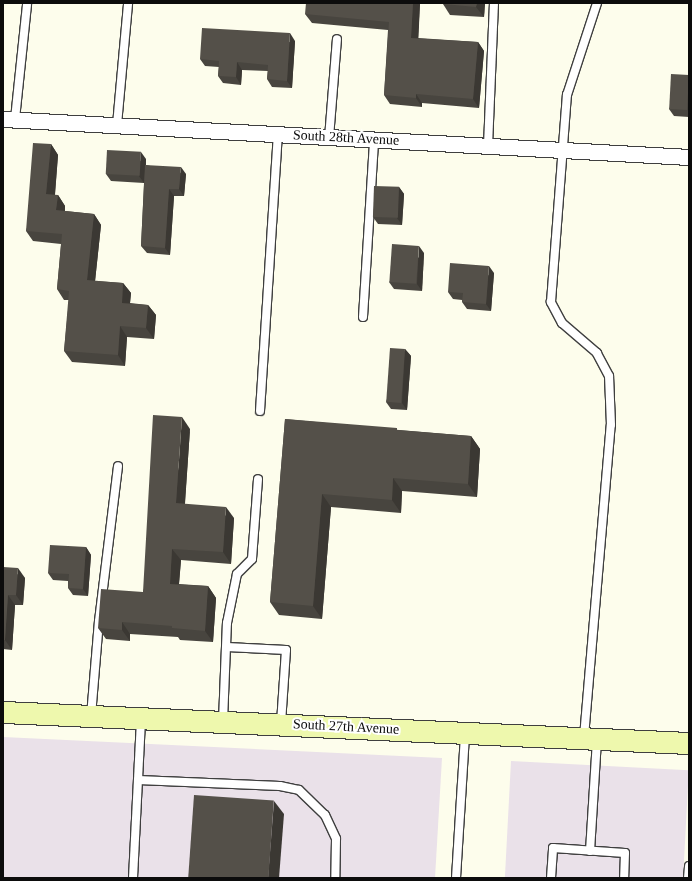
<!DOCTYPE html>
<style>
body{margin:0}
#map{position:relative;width:692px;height:881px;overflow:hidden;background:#fdfdec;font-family:"Times New Roman",serif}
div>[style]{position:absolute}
.industrial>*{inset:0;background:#eae1e9;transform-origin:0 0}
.roads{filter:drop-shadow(1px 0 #3f3f3f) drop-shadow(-1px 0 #3f3f3f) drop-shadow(0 1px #3f3f3f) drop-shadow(0 -1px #3f3f3f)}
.lane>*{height:8px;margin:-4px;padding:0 4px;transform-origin:4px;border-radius:4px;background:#fff}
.street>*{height:15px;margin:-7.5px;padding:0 7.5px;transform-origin:7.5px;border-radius:7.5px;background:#fff}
.secondary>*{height:21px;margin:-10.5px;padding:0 10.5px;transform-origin:10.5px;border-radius:10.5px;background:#eef8ad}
.wall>*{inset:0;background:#48453f}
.shaded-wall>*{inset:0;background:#3b3833}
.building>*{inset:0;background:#545049;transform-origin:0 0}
span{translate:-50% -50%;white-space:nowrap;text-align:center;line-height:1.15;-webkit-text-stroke:4px #fff;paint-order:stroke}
.street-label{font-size:14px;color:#0c0c0c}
.frame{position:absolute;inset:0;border:4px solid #0c0c0c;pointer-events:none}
</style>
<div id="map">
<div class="industrial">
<div style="clip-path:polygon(3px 737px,442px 758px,435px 878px,3px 878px)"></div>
<div style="left:511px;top:761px;width:178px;height:117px;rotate:3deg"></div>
</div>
<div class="roads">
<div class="lane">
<div style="left:15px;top:119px;width:115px;rotate:-84deg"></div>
<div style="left:117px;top:125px;width:122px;rotate:-84.8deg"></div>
<div style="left:329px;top:138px;width:99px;rotate:-85.4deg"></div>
<div style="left:488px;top:146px;width:143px;rotate:-87.6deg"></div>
<div style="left:363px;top:317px;width:177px;rotate:-86.4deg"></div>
<div style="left:260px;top:411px;width:277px;rotate:-86.3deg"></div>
<div style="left:227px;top:647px;width:59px;rotate:2.9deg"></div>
<div style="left:286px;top:650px;width:74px;rotate:93.9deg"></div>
<div style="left:91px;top:716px;width:95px;rotate:-85.2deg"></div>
<div style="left:99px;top:621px;width:156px;rotate:-83deg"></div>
<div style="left:223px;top:721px;width:98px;rotate:-87.7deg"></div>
<div style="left:227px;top:623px;width:50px;rotate:-78.5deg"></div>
<div style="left:237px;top:574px;width:21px;rotate:-45deg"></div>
<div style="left:252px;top:559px;width:80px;rotate:-85.7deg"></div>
<div style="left:584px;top:737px;width:313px;rotate:-85.1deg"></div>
<div style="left:611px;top:425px;width:49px;rotate:-92.3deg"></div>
<div style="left:609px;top:376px;width:26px;rotate:-118deg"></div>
<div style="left:597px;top:353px;width:46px;rotate:-139.4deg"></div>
<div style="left:562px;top:323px;width:24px;rotate:-118deg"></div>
<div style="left:551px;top:302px;width:208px;rotate:-85.6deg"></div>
<div style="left:567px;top:95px;width:97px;rotate:-71.9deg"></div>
<div style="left:138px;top:780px;width:142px;rotate:2.4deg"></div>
<div style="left:280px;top:786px;width:19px;rotate:12deg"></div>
<div style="left:299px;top:790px;width:36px;rotate:44deg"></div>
<div style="left:325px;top:815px;width:26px;rotate:65deg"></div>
<div style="left:336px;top:839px;width:39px;rotate:91deg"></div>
<div style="left:590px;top:851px;width:111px;rotate:-86.4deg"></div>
<div style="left:133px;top:878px;width:159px;rotate:-87.1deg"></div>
<div style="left:456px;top:878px;width:145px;rotate:-86.4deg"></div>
<div style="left:551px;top:878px;width:30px;rotate:-86deg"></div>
<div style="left:553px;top:848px;width:72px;rotate:4deg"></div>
<div style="left:625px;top:853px;width:25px;rotate:92deg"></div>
<div style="left:688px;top:878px;width:12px;rotate:-85deg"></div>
</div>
<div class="street">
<div style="left:3px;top:119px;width:687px;rotate:3.17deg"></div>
</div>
<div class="secondary">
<div style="left:3px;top:712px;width:687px;rotate:2.59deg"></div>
</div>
</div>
<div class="wall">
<div style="clip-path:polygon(420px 3px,418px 38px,478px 42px,484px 51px,479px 108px,422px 103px,422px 107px,390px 104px,384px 95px,388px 30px,312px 23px,305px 14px)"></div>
<div style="clip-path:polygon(443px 3px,485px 3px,484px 17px,450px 15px,443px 4px)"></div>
<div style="clip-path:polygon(295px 41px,292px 88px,272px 87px,267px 79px,268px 71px,242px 70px,241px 85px,223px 83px,218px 76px,219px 67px,205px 66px,200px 59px)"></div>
<div style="clip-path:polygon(689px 75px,689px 117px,674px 116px,669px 109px)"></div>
<div style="clip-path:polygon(51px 144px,58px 155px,55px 195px,58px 195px,65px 206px,65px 211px,94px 214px,101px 225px,95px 281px,123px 283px,131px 293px,130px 303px,148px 305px,156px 315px,154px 339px,127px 337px,125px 366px,72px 362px,64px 351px,69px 300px,64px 300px,57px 289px,61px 244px,33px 241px,26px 231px)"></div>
<div style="clip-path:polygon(146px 159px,146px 165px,186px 174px,184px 196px,174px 196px,170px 255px,147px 253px,141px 246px,144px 183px,111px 181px,106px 174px)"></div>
<div style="clip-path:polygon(399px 187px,404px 194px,402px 225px,378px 224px,373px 217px)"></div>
<div style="clip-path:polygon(424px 253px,422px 291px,394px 289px,389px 282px)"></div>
<div style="clip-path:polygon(494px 273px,491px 311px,467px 309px,462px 302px,462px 300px,453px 299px,448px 292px)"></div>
<div style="clip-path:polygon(405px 349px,411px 356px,407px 410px,391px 409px,386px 402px)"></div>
<div style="clip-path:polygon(285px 419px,399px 430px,471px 436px,480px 449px,477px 497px,402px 491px,401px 513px,331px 507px,322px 619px,279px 615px,270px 602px)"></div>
<div style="clip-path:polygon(190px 429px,185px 504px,234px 518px,231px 564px,181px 560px,179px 584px,208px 586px,216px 598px,213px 642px,180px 640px,178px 637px,130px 634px,130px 641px,106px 639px,98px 628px,143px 592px)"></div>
<div style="clip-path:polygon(86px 547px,91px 555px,88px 596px,73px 595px,68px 588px,68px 581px,53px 580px,48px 573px)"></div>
<div style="clip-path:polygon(3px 567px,25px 578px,23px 605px,15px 605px,12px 650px,3px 649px)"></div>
</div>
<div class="shaded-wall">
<div style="clip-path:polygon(413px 3px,420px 3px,418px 47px,411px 38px)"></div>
<div style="clip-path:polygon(477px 3px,485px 3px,484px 17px,476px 7px)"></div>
<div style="clip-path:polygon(290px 33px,295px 41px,292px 88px,287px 81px)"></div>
<div style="clip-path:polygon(478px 42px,484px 51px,479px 108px,473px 99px)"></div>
<div style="clip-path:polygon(237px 62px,242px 70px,241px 85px,236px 77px)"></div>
<div style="clip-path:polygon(416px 94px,422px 103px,422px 107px,416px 98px)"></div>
<div style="clip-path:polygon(51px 144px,58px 155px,54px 205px,46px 194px)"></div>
<div style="clip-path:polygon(141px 152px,146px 159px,144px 183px,139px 176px)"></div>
<div style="clip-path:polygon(181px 167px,186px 174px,184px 196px,179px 189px)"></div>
<div style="clip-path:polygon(399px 187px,404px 194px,402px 225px,397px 218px)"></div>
<div style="clip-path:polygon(169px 189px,174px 196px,170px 255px,165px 248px)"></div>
<div style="clip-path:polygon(58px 195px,65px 206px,64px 221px,56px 210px)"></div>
<div style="clip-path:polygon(94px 214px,101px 225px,94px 291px,87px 280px)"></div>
<div style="clip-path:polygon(419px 246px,424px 253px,422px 291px,417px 284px)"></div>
<div style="clip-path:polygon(489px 266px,494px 273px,491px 311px,486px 304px)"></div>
<div style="clip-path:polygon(123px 283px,131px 293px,129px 313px,122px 303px)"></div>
<div style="clip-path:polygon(148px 305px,156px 315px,154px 339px,146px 328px)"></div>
<div style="clip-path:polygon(120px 326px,127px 337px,125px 366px,118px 355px)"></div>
<div style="clip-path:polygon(405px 349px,411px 356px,407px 410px,402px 403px)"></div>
<div style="clip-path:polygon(182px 417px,190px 429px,184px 515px,176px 503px)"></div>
<div style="clip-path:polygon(471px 436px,480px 449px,477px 497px,468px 484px)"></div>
<div style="clip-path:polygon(393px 478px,402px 491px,401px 513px,392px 500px)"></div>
<div style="clip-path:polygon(322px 494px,331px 507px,322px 619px,313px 606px)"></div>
<div style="clip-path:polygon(226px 507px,234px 518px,231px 564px,223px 552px)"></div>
<div style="clip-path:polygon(86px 547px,91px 555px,88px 596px,83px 589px)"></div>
<div style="clip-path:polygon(172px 549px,181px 560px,178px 595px,170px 584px)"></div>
<div style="clip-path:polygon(18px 568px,25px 578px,23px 605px,16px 595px)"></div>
<div style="clip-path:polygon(208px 586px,216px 598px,213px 642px,205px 631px)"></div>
<div style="clip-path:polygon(8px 595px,15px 605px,12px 650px,5px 640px)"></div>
<div style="clip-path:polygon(122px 622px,130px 634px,130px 641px,122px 630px)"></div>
<div style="clip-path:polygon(274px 801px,284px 814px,279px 878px,268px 878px)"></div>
</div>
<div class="building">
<div style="clip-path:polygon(306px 3px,413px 3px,411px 38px,478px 42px,473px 99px,416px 94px,416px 98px,384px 95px,389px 22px,305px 14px)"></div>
<div style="clip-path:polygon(443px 3px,477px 3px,476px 7px,443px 4px)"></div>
<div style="clip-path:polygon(202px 28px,290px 33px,287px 81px,267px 79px,268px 65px,237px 62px,236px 77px,218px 76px,219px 61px,200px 59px)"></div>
<div style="left:671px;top:74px;width:18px;height:35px;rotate:3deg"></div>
<div style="clip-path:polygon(33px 143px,51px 144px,46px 194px,58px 195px,56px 210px,94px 214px,87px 280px,123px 283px,122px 303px,148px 305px,146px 328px,120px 326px,118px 355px,64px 351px,69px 291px,57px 289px,62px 234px,26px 231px)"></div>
<div style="left:107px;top:150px;width:34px;height:24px;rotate:3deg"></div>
<div style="clip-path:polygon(145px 165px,181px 167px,179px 189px,169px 189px,165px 248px,141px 246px)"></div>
<div style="left:374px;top:186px;width:25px;height:31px;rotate:2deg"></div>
<div style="left:392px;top:244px;width:27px;height:38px;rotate:4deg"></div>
<div style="clip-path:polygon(450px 263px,489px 266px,486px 304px,462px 302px,463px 293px,448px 292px)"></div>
<div style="left:390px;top:348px;width:15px;height:54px;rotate:4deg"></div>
<div style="clip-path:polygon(153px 415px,182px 417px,176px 503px,226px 507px,223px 552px,172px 549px,170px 584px,208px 586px,205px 631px,172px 628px,172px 626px,122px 622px,122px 630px,98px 628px,101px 589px,143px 592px)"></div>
<div style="clip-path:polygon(285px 419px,397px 428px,397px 430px,471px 436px,468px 484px,393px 478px,392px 500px,322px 494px,313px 606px,270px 602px)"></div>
<div style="clip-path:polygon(50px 545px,86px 547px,83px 589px,68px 588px,69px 574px,48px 573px)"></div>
<div style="clip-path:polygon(3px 567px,18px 568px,16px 595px,8px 595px,5px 640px,3px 640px)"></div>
<div style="left:194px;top:795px;width:80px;height:83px;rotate:4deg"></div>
</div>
<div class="street-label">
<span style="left:346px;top:138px;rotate:3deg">South 28th Avenue</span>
<span style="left:346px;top:727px;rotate:3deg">South 27th Avenue</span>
</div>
<div class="frame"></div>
</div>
